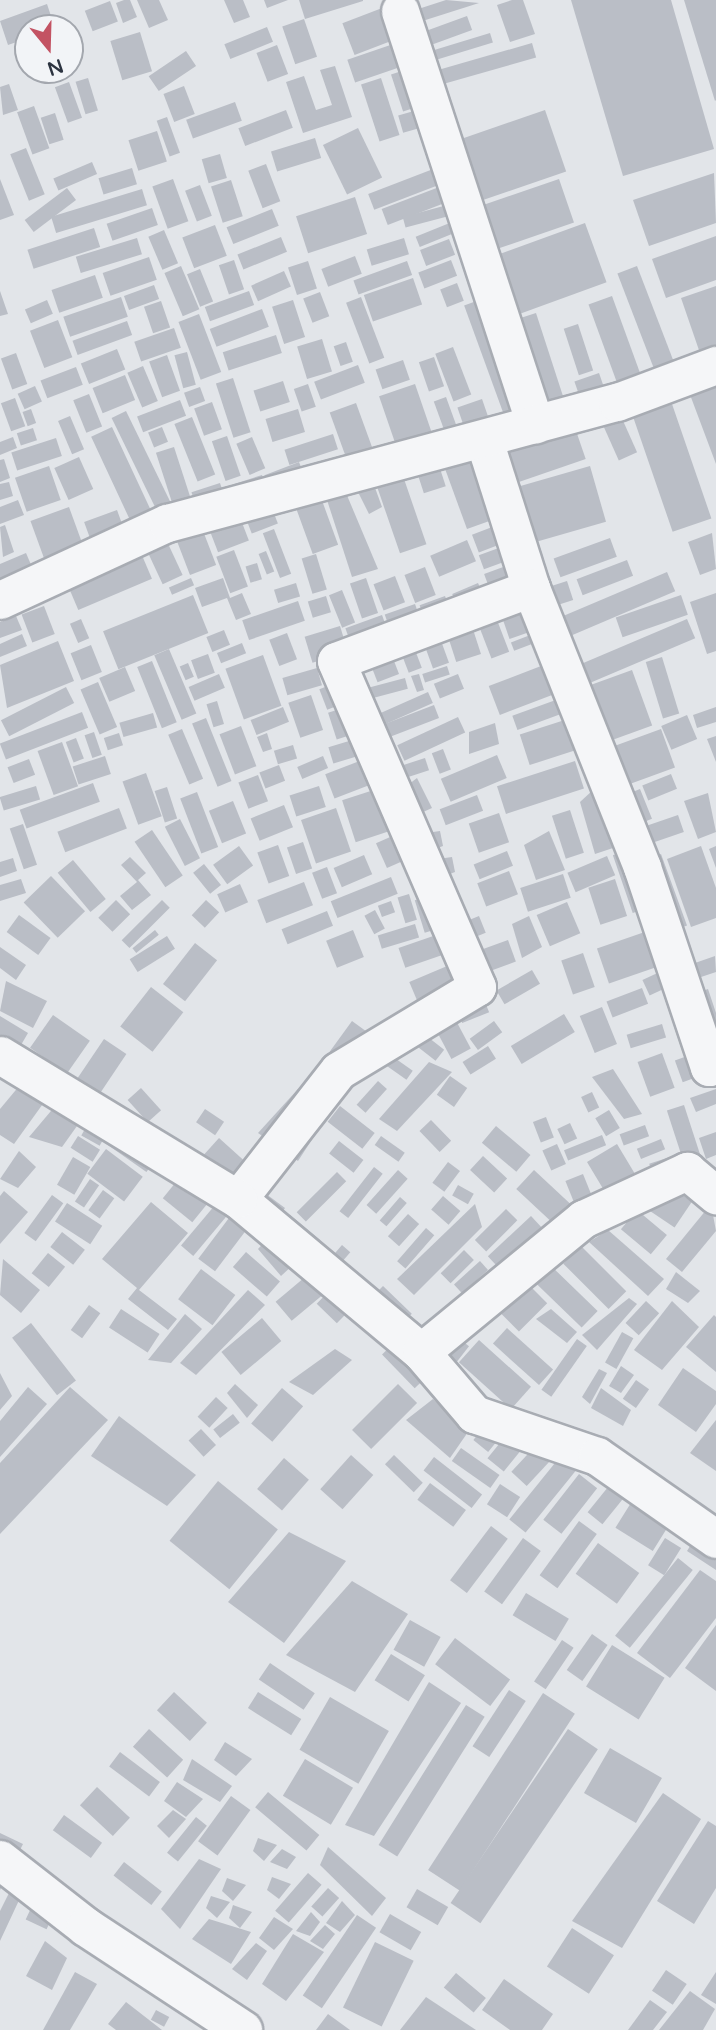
<!DOCTYPE html>
<style>
body{margin:0}
#map{position:relative;width:716px;height:2030px;overflow:hidden;background:#e2e5e9;font-family:"Varela Round",sans-serif}
div>[style]{position:absolute}
.building>*{inset:0;background:#babec6;transform-origin:0 0}
.roads{filter:drop-shadow(2px 0 #a8acb3) drop-shadow(-2px 0 #a8acb3) drop-shadow(0 2px #a8acb3) drop-shadow(0 -2px #a8acb3)}
.minor>*{height:37px;margin:-18.5px;padding:0 18.5px;transform-origin:18.5px;border-radius:18.5px;background:#f5f6f8}
.tertiary>*{height:38px;margin:-19px;padding:0 19px;transform-origin:19px;border-radius:19px;background:#f5f6f8}
span{translate:-50% -50%;white-space:nowrap;text-align:center;line-height:1.15;-webkit-text-stroke:6px #f2f4f7;paint-order:stroke}
.north{position:absolute;left:14px;top:14px;width:70px;height:70px;box-sizing:border-box;background:#f2f4f7;border:2px solid #a3a7ae;border-radius:50%;rotate:161deg;font-size:19px;font-weight:700;line-height:28px;text-align:center;color:#2c3340}
.north::after{content:'';display:block;margin:auto;width:24px;height:32px;background:#c35363;clip-path:polygon(50% 0,100% 100%,50% 72%,0 100%)}
</style>
<div id="map">
<div class="building">
<div style="clip-path:polygon(124px 0,130px 0,137px 17px,123px 23px,116px 3px)"></div>
<div style="clip-path:polygon(137px 0,159px 0,168px 20px,149px 28px)"></div>
<div style="clip-path:polygon(224px 0,243px 0,250px 17px,234px 23px)"></div>
<div style="clip-path:polygon(264px 0,288px 0,267px 8px)"></div>
<div style="clip-path:polygon(299px 0,363px 0,363px 1px,305px 19px)"></div>
<div style="clip-path:polygon(446px 0,479px 3px,413px 24px,409px 12px)"></div>
<div style="clip-path:polygon(512px 0,523px 0,535px 34px,510px 42px,497px 5px)"></div>
<div style="clip-path:polygon(571px 0,671px 0,714px 149px,623px 176px)"></div>
<div style="clip-path:polygon(684px 0,716px 0,716px 100px,715px 101px)"></div>
<div style="left:110px;top:1px;width:22px;height:27px;rotate:69deg"></div>
<div style="clip-path:polygon(47px 4px,55px 28px,28px 28px,28px 38px,8px 45px,0 21px)"></div>
<div style="left:390px;top:5px;width:34px;height:51px;rotate:69deg"></div>
<div style="left:467px;top:16px;width:15px;height:57px;rotate:70deg"></div>
<div style="left:304px;top:19px;width:40px;height:23px;rotate:71deg"></div>
<div style="left:267px;top:27px;width:16px;height:46px;rotate:68deg"></div>
<div style="left:140px;top:32px;width:41px;height:31px;rotate:73deg"></div>
<div style="left:490px;top:33px;width:10px;height:72px;rotate:73deg"></div>
<div style="left:405px;top:40px;width:24px;height:61px;rotate:71deg"></div>
<div style="left:532px;top:43px;width:15px;height:104px;rotate:74deg"></div>
<div style="left:277px;top:45px;width:31px;height:22px;rotate:69deg"></div>
<div style="left:186px;top:51px;width:18px;height:45px;rotate:56deg"></div>
<div style="clip-path:polygon(335px 66px,352px 117px,303px 133px,286px 82px,304px 76px,316px 110px,332px 105px,320px 70px)"></div>
<div style="left:411px;top:68px;width:39px;height:21px;rotate:72deg"></div>
<div style="left:88px;top:78px;width:34px;height:13px;rotate:73deg"></div>
<div style="left:381px;top:78px;width:60px;height:21px;rotate:72deg"></div>
<div style="left:69px;top:82px;width:38px;height:15px;rotate:70deg"></div>
<div style="clip-path:polygon(9px 84px,18px 110px,3px 115px,0 87px)"></div>
<div style="left:184px;top:86px;width:30px;height:22px;rotate:69deg"></div>
<div style="left:235px;top:102px;width:20px;height:52px;rotate:70deg"></div>
<div style="left:34px;top:106px;width:45px;height:18px;rotate:70deg"></div>
<div style="left:428px;top:107px;width:18px;height:31px;rotate:74deg"></div>
<div style="left:286px;top:110px;width:19px;height:51px;rotate:69deg"></div>
<div style="left:545px;top:110px;width:65px;height:101px;rotate:71deg"></div>
<div style="left:55px;top:113px;width:28px;height:15px;rotate:72deg"></div>
<div style="left:167px;top:117px;width:38px;height:11px;rotate:70deg"></div>
<div style="left:358px;top:128px;width:55px;height:39px;rotate:64deg"></div>
<div style="left:157px;top:131px;width:32px;height:30px;rotate:72deg"></div>
<div style="left:315px;top:138px;width:21px;height:46px;rotate:73deg"></div>
<div style="left:26px;top:148px;width:50px;height:17px;rotate:68deg"></div>
<div style="left:220px;top:154px;width:25px;height:19px;rotate:74deg"></div>
<div style="left:92px;top:162px;width:13px;height:42px;rotate:67deg"></div>
<div style="left:266px;top:164px;width:40px;height:19px;rotate:69deg"></div>
<div style="left:441px;top:166px;width:17px;height:78px;rotate:69deg"></div>
<div style="left:132px;top:168px;width:17px;height:35px;rotate:73deg"></div>
<div style="clip-path:polygon(714px 173px,716px 223px,649px 246px,633px 200px)"></div>
<div style="clip-path:polygon(0 179px,14px 215px,0 220px)"></div>
<div style="left:173px;top:179px;width:45px;height:22px;rotate:70deg"></div>
<div style="left:559px;top:179px;width:46px;height:94px;rotate:71deg"></div>
<div style="left:231px;top:180px;width:38px;height:21px;rotate:72deg"></div>
<div style="left:447px;top:184px;width:17px;height:70px;rotate:69deg"></div>
<div style="left:200px;top:185px;width:33px;height:16px;rotate:69deg"></div>
<div style="left:67px;top:188px;width:15px;height:53px;rotate:53deg"></div>
<div style="left:142px;top:189px;width:17px;height:95px;rotate:73deg"></div>
<div style="left:355px;top:197px;width:39px;height:62px;rotate:72deg"></div>
<div style="left:451px;top:204px;width:11px;height:50px;rotate:75deg"></div>
<div style="left:152px;top:208px;width:18px;height:48px;rotate:71deg"></div>
<div style="left:272px;top:209px;width:18px;height:49px;rotate:68deg"></div>
<div style="left:462px;top:218px;width:11px;height:50px;rotate:68deg"></div>
<div style="left:585px;top:223px;width:63px;height:103px;rotate:70deg"></div>
<div style="left:215px;top:225px;width:33px;height:35px;rotate:69deg"></div>
<div style="left:94px;top:228px;width:20px;height:70px;rotate:72deg"></div>
<div style="left:164px;top:230px;width:36px;height:17px;rotate:67deg"></div>
<div style="clip-path:polygon(716px 236px,716px 280px,666px 298px,652px 259px)"></div>
<div style="left:281px;top:237px;width:16px;height:47px;rotate:68deg"></div>
<div style="left:137px;top:238px;width:17px;height:64px;rotate:73deg"></div>
<div style="left:404px;top:238px;width:17px;height:39px;rotate:73deg"></div>
<div style="left:449px;top:239px;width:17px;height:31px;rotate:69deg"></div>
<div style="left:355px;top:256px;width:19px;height:36px;rotate:69deg"></div>
<div style="left:149px;top:257px;width:24px;height:49px;rotate:71deg"></div>
<div style="left:234px;top:260px;width:31px;height:16px;rotate:71deg"></div>
<div style="left:451px;top:260px;width:17px;height:35px;rotate:69deg"></div>
<div style="left:308px;top:261px;width:29px;height:21px;rotate:72deg"></div>
<div style="left:407px;top:261px;width:15px;height:57px;rotate:70deg"></div>
<div style="left:181px;top:266px;width:47px;height:18px;rotate:67deg"></div>
<div style="left:637px;top:266px;width:104px;height:21px;rotate:69deg"></div>
<div style="left:200px;top:269px;width:35px;height:14px;rotate:68deg"></div>
<div style="left:284px;top:271px;width:17px;height:36px;rotate:66deg"></div>
<div style="left:95px;top:275px;width:24px;height:46px;rotate:71deg"></div>
<div style="left:413px;top:278px;width:28px;height:52px;rotate:71deg"></div>
<div style="left:457px;top:283px;width:19px;height:18px;rotate:69deg"></div>
<div style="left:154px;top:285px;width:15px;height:32px;rotate:70deg"></div>
<div style="clip-path:polygon(716px 286px,716px 351px,701px 356px,681px 298px)"></div>
<div style="clip-path:polygon(0 291px,8px 314px,0 316px)"></div>
<div style="left:249px;top:291px;width:15px;height:47px;rotate:70deg"></div>
<div style="left:320px;top:292px;width:26px;height:18px;rotate:69deg"></div>
<div style="left:612px;top:296px;width:99px;height:25px;rotate:70deg"></div>
<div style="left:121px;top:297px;width:21px;height:61px;rotate:71deg"></div>
<div style="left:361px;top:297px;width:65px;height:16px;rotate:69deg"></div>
<div style="left:482px;top:299px;width:124px;height:19px;rotate:70deg"></div>
<div style="left:47px;top:300px;width:15px;height:24px;rotate:67deg"></div>
<div style="left:293px;top:300px;width:39px;height:22px;rotate:72deg"></div>
<div style="left:161px;top:301px;width:28px;height:18px;rotate:71deg"></div>
<div style="left:262px;top:309px;width:19px;height:56px;rotate:69deg"></div>
<div style="left:536px;top:313px;width:93px;height:33px;rotate:72deg"></div>
<div style="left:199px;top:314px;width:62px;height:22px;rotate:69deg"></div>
<div style="left:58px;top:320px;width:40px;height:30px;rotate:69deg"></div>
<div style="left:127px;top:321px;width:15px;height:58px;rotate:70deg"></div>
<div style="left:578px;top:324px;width:49px;height:15px;rotate:72deg"></div>
<div style="left:174px;top:328px;width:21px;height:42px;rotate:71deg"></div>
<div style="left:276px;top:335px;width:19px;height:56px;rotate:72deg"></div>
<div style="left:322px;top:339px;width:34px;height:26px;rotate:73deg"></div>
<div style="left:346px;top:342px;width:21px;height:13px;rotate:71deg"></div>
<div style="left:453px;top:347px;width:51px;height:19px;rotate:69deg"></div>
<div style="left:117px;top:349px;width:22px;height:39px;rotate:68deg"></div>
<div style="left:187px;top:352px;width:34px;height:13px;rotate:75deg"></div>
<div style="left:16px;top:353px;width:33px;height:16px;rotate:70deg"></div>
<div style="left:167px;top:355px;width:38px;height:19px;rotate:70deg"></div>
<div style="left:434px;top:357px;width:31px;height:16px;rotate:71deg"></div>
<div style="left:403px;top:360px;width:21px;height:29px;rotate:71deg"></div>
<div style="left:358px;top:365px;width:19px;height:47px;rotate:69deg"></div>
<div style="left:143px;top:366px;width:38px;height:17px;rotate:67deg"></div>
<div style="left:76px;top:367px;width:19px;height:38px;rotate:69deg"></div>
<div style="left:599px;top:373px;width:21px;height:26px;rotate:71deg"></div>
<div style="left:125px;top:375px;width:27px;height:35px;rotate:68deg"></div>
<div style="left:233px;top:378px;width:57px;height:18px;rotate:72deg"></div>
<div style="left:283px;top:381px;width:22px;height:31px;rotate:72deg"></div>
<div style="clip-path:polygon(716px 381px,716px 464px,689px 392px)"></div>
<div style="left:308px;top:384px;width:24px;height:15px;rotate:71deg"></div>
<div style="left:415px;top:384px;width:65px;height:38px;rotate:71deg"></div>
<div style="left:35px;top:386px;width:17px;height:19px;rotate:66deg"></div>
<div style="left:200px;top:387px;width:15px;height:17px;rotate:70deg"></div>
<div style="left:89px;top:394px;width:35px;height:17px;rotate:68deg"></div>
<div style="left:446px;top:397px;width:37px;height:13px;rotate:70deg"></div>
<div style="left:15px;top:398px;width:30px;height:15px;rotate:70deg"></div>
<div style="left:482px;top:399px;width:28px;height:26px;rotate:71deg"></div>
<div style="left:180px;top:400px;width:17px;height:46px;rotate:69deg"></div>
<div style="left:212px;top:402px;width:29px;height:19px;rotate:70deg"></div>
<div style="left:356px;top:403px;width:58px;height:28px;rotate:70deg"></div>
<div style="left:672px;top:404px;width:121px;height:41px;rotate:71deg"></div>
<div style="left:31px;top:409px;width:15px;height:9px;rotate:70deg"></div>
<div style="left:298px;top:409px;width:24px;height:34px;rotate:73deg"></div>
<div style="left:126px;top:411px;width:106px;height:16px;rotate:64deg"></div>
<div style="left:620px;top:414px;width:42px;height:20px;rotate:66deg"></div>
<div style="left:70px;top:416px;width:36px;height:13px;rotate:67deg"></div>
<div style="left:192px;top:417px;width:62px;height:19px;rotate:68deg"></div>
<div style="left:573px;top:422px;width:39px;height:84px;rotate:71deg"></div>
<div style="left:112px;top:427px;width:94px;height:23px;rotate:65deg"></div>
<div style="left:162px;top:427px;width:16px;height:15px;rotate:68deg"></div>
<div style="left:33px;top:428px;width:13px;height:17px;rotate:72deg"></div>
<div style="left:333px;top:434px;width:16px;height:51px;rotate:72deg"></div>
<div style="left:227px;top:436px;width:42px;height:16px;rotate:71deg"></div>
<div style="clip-path:polygon(13px 437px,17px 448px,0 455px,0 442px)"></div>
<div style="left:252px;top:437px;width:34px;height:17px;rotate:67deg"></div>
<div style="left:56px;top:438px;width:19px;height:47px;rotate:72deg"></div>
<div style="left:174px;top:447px;width:56px;height:19px;rotate:72deg"></div>
<div style="left:434px;top:450px;width:38px;height:23px;rotate:72deg"></div>
<div style="left:79px;top:457px;width:35px;height:27px;rotate:66deg"></div>
<div style="left:478px;top:457px;width:64px;height:35px;rotate:70deg"></div>
<div style="clip-path:polygon(4px 459px,10px 478px,0 482px,0 460px)"></div>
<div style="left:299px;top:462px;width:17px;height:37px;rotate:69deg"></div>
<div style="left:49px;top:466px;width:36px;height:36px;rotate:71deg"></div>
<div style="left:590px;top:466px;width:58px;height:85px;rotate:74deg"></div>
<div style="left:262px;top:475px;width:13px;height:30px;rotate:72deg"></div>
<div style="left:404px;top:479px;width:69px;height:28px;rotate:71deg"></div>
<div style="clip-path:polygon(9px 482px,13px 496px,0 500px,0 484px)"></div>
<div style="left:220px;top:483px;width:16px;height:30px;rotate:72deg"></div>
<div style="clip-path:polygon(374px 485px,382px 507px,369px 514px,357px 490px)"></div>
<div style="clip-path:polygon(346px 493px,378px 569px,352px 577px,327px 500px)"></div>
<div style="left:320px;top:495px;width:53px;height:27px;rotate:70deg"></div>
<div style="clip-path:polygon(18px 500px,24px 515px,0 524px,0 507px)"></div>
<div style="left:270px;top:503px;width:22px;height:28px;rotate:69deg"></div>
<div style="left:69px;top:507px;width:41px;height:41px;rotate:70deg"></div>
<div style="left:117px;top:510px;width:29px;height:35px;rotate:70deg"></div>
<div style="left:241px;top:520px;width:22px;height:33px;rotate:69deg"></div>
<div style="left:200px;top:523px;width:45px;height:28px;rotate:69deg"></div>
<div style="left:500px;top:524px;width:19px;height:30px;rotate:69deg"></div>
<div style="clip-path:polygon(5px 525px,14px 552px,3px 557px,0 527px)"></div>
<div style="left:274px;top:529px;width:48px;height:12px;rotate:69deg"></div>
<div style="clip-path:polygon(712px 533px,716px 569px,700px 575px,688px 542px)"></div>
<div style="left:164px;top:535px;width:44px;height:22px;rotate:65deg"></div>
<div style="left:610px;top:538px;width:20px;height:60px;rotate:70deg"></div>
<div style="left:467px;top:540px;width:23px;height:40px;rotate:67deg"></div>
<div style="left:507px;top:545px;width:15px;height:30px;rotate:70deg"></div>
<div style="left:234px;top:550px;width:39px;height:19px;rotate:69deg"></div>
<div style="left:266px;top:551px;width:22px;height:8px;rotate:68deg"></div>
<div style="clip-path:polygon(26px 553px,35px 574px,0 589px,0 564px)"></div>
<div style="left:141px;top:553px;width:28px;height:80px;rotate:67deg"></div>
<div style="left:316px;top:554px;width:37px;height:15px;rotate:73deg"></div>
<div style="left:627px;top:560px;width:17px;height:54px;rotate:69deg"></div>
<div style="left:517px;top:562px;width:23px;height:35px;rotate:70deg"></div>
<div style="left:257px;top:563px;width:17px;height:12px;rotate:73deg"></div>
<div style="left:425px;top:567px;width:30px;height:22px;rotate:69deg"></div>
<div style="left:667px;top:572px;width:21px;height:123px;rotate:67deg"></div>
<div style="left:395px;top:576px;width:28px;height:23px;rotate:69deg"></div>
<div style="left:191px;top:578px;width:8px;height:24px;rotate:67deg"></div>
<div style="clip-path:polygon(223px 578px,230px 598px,242px 593px,251px 614px,236px 620px,227px 598px,202px 607px,195px 588px)"></div>
<div style="left:366px;top:578px;width:37px;height:17px;rotate:71deg"></div>
<div style="left:567px;top:581px;width:20px;height:31px;rotate:72deg"></div>
<div style="left:296px;top:583px;width:14px;height:23px;rotate:73deg"></div>
<div style="left:478px;top:583px;width:15px;height:28px;rotate:67deg"></div>
<div style="left:342px;top:590px;width:35px;height:14px;rotate:68deg"></div>
<div style="clip-path:polygon(716px 593px,716px 651px,707px 654px,690px 602px)"></div>
<div style="left:193px;top:595px;width:41px;height:97px;rotate:68deg"></div>
<div style="left:681px;top:595px;width:21px;height:69px;rotate:71deg"></div>
<div style="left:326px;top:596px;width:17px;height:19px;rotate:73deg"></div>
<div style="left:445px;top:596px;width:15px;height:27px;rotate:70deg"></div>
<div style="left:298px;top:601px;width:21px;height:59px;rotate:71deg"></div>
<div style="left:415px;top:604px;width:21px;height:32px;rotate:71deg"></div>
<div style="left:44px;top:606px;width:30px;height:24px;rotate:69deg"></div>
<div style="left:492px;top:607px;width:48px;height:19px;rotate:69deg"></div>
<div style="left:532px;top:609px;width:21px;height:31px;rotate:71deg"></div>
<div style="left:468px;top:614px;width:42px;height:26px;rotate:72deg"></div>
<div style="left:382px;top:615px;width:23px;height:39px;rotate:70deg"></div>
<div style="clip-path:polygon(16px 616px,22px 630px,0 638px,0 622px)"></div>
<div style="left:81px;top:619px;width:21px;height:12px;rotate:67deg"></div>
<div style="left:687px;top:619px;width:21px;height:128px;rotate:67deg"></div>
<div style="left:340px;top:626px;width:27px;height:37px;rotate:73deg"></div>
<div style="left:436px;top:627px;width:38px;height:17px;rotate:70deg"></div>
<div style="left:224px;top:630px;width:16px;height:19px;rotate:68deg"></div>
<div style="left:538px;top:632px;width:9px;height:29px;rotate:69deg"></div>
<div style="left:287px;top:633px;width:28px;height:19px;rotate:69deg"></div>
<div style="clip-path:polygon(22px 634px,27px 646px,0 657px,0 644px)"></div>
<div style="left:410px;top:637px;width:33px;height:14px;rotate:69deg"></div>
<div style="clip-path:polygon(58px 641px,74px 681px,7px 708px,0 665px)"></div>
<div style="left:242px;top:643px;width:11px;height:27px;rotate:68deg"></div>
<div style="left:91px;top:645px;width:29px;height:22px;rotate:68deg"></div>
<div style="left:169px;top:649px;width:70px;height:16px;rotate:67deg"></div>
<div style="left:208px;top:654px;width:20px;height:18px;rotate:70deg"></div>
<div style="left:263px;top:655px;width:54px;height:40px;rotate:70deg"></div>
<div style="left:662px;top:657px;width:59px;height:17px;rotate:73deg"></div>
<div style="left:152px;top:661px;width:66px;height:16px;rotate:68deg"></div>
<div style="left:394px;top:661px;width:14px;height:23px;rotate:69deg"></div>
<div style="left:188px;top:663px;width:15px;height:9px;rotate:67deg"></div>
<div style="left:447px;top:666px;width:9px;height:26px;rotate:72deg"></div>
<div style="left:541px;top:666px;width:31px;height:56px;rotate:69deg"></div>
<div style="left:125px;top:667px;width:26px;height:28px;rotate:67deg"></div>
<div style="left:317px;top:668px;width:18px;height:36px;rotate:74deg"></div>
<div style="left:632px;top:670px;width:59px;height:58px;rotate:70deg"></div>
<div style="left:219px;top:674px;width:15px;height:33px;rotate:67deg"></div>
<div style="clip-path:polygon(419px 674px,424px 690px,417px 692px,411px 676px)"></div>
<div style="left:458px;top:674px;width:16px;height:26px;rotate:68deg"></div>
<div style="left:405px;top:678px;width:11px;height:38px;rotate:75deg"></div>
<div style="left:98px;top:682px;width:49px;height:19px;rotate:67deg"></div>
<div style="left:338px;top:682px;width:22px;height:20px;rotate:69deg"></div>
<div style="left:66px;top:687px;width:18px;height:73px;rotate:63deg"></div>
<div style="left:428px;top:692px;width:12px;height:66px;rotate:66deg"></div>
<div style="left:311px;top:695px;width:37px;height:24px;rotate:71deg"></div>
<div style="left:564px;top:697px;width:15px;height:55px;rotate:70deg"></div>
<div style="left:217px;top:701px;width:24px;height:11px;rotate:73deg"></div>
<div style="left:434px;top:705px;width:14px;height:53px;rotate:69deg"></div>
<div style="left:349px;top:706px;width:28px;height:22px;rotate:72deg"></div>
<div style="left:283px;top:707px;width:16px;height:35px;rotate:68deg"></div>
<div style="clip-path:polygon(716px 707px,716px 722px,697px 728px,693px 715px)"></div>
<div style="left:82px;top:712px;width:17px;height:88px;rotate:69deg"></div>
<div style="left:153px;top:713px;width:15px;height:35px;rotate:74deg"></div>
<div style="left:687px;top:715px;width:26px;height:28px;rotate:67deg"></div>
<div style="left:458px;top:717px;width:17px;height:67px;rotate:65deg"></div>
<div style="left:574px;top:717px;width:32px;height:57px;rotate:72deg"></div>
<div style="left:206px;top:718px;width:68px;height:15px;rotate:68deg"></div>
<div style="clip-path:polygon(495px 723px,499px 744px,469px 754px,469px 732px)"></div>
<div style="left:241px;top:726px;width:43px;height:23px;rotate:69deg"></div>
<div style="left:182px;top:729px;width:54px;height:15px;rotate:67deg"></div>
<div style="left:661px;top:729px;width:41px;height:62px;rotate:70deg"></div>
<div style="left:94px;top:732px;width:24px;height:10px;rotate:71deg"></div>
<div style="left:119px;top:733px;width:13px;height:16px;rotate:72deg"></div>
<div style="clip-path:polygon(267px 733px,272px 749px,263px 752px,257px 737px)"></div>
<div style="clip-path:polygon(716px 736px,716px 762px,707px 739px)"></div>
<div style="left:76px;top:738px;width:22px;height:11px;rotate:69deg"></div>
<div style="left:359px;top:738px;width:17px;height:32px;rotate:73deg"></div>
<div style="left:62px;top:742px;width:47px;height:26px;rotate:70deg"></div>
<div style="left:293px;top:745px;width:14px;height:20px;rotate:73deg"></div>
<div style="left:443px;top:749px;width:22px;height:12px;rotate:69deg"></div>
<div style="left:497px;top:755px;width:25px;height:61px;rotate:67deg"></div>
<div style="left:105px;top:756px;width:19px;height:34px;rotate:72deg"></div>
<div style="left:323px;top:756px;width:13px;height:28px;rotate:67deg"></div>
<div style="left:370px;top:757px;width:26px;height:48px;rotate:69deg"></div>
<div style="left:425px;top:758px;width:13px;height:38px;rotate:72deg"></div>
<div style="left:29px;top:759px;width:17px;height:23px;rotate:69deg"></div>
<div style="left:575px;top:761px;width:29px;height:82px;rotate:72deg"></div>
<div style="left:279px;top:765px;width:17px;height:21px;rotate:69deg"></div>
<div style="left:146px;top:773px;width:46px;height:25px;rotate:70deg"></div>
<div style="left:671px;top:774px;width:16px;height:31px;rotate:68deg"></div>
<div style="left:258px;top:775px;width:28px;height:21px;rotate:69deg"></div>
<div style="clip-path:polygon(417px 778px,432px 808px,412px 817px,400px 791px)"></div>
<div style="left:93px;top:783px;width:20px;height:78px;rotate:70deg"></div>
<div style="left:36px;top:786px;width:14px;height:38px;rotate:73deg"></div>
<div style="left:319px;top:786px;width:22px;height:31px;rotate:72deg"></div>
<div style="left:167px;top:787px;width:33px;height:13px;rotate:72deg"></div>
<div style="left:383px;top:787px;width:44px;height:43px;rotate:72deg"></div>
<div style="left:640px;top:789px;width:32px;height:22px;rotate:68deg"></div>
<div style="clip-path:polygon(593px 790px,616px 847px,595px 854px,580px 802px)"></div>
<div style="left:197px;top:792px;width:59px;height:18px;rotate:69deg"></div>
<div style="clip-path:polygon(708px 793px,716px 832px,698px 839px,684px 801px)"></div>
<div style="left:477px;top:795px;width:17px;height:40px;rotate:69deg"></div>
<div style="left:233px;top:801px;width:35px;height:26px;rotate:68deg"></div>
<div style="left:284px;top:805px;width:24px;height:36px;rotate:68deg"></div>
<div style="left:119px;top:808px;width:22px;height:66px;rotate:69deg"></div>
<div style="left:336px;top:808px;width:46px;height:37px;rotate:71deg"></div>
<div style="left:570px;top:810px;width:45px;height:19px;rotate:72deg"></div>
<div style="left:499px;top:813px;width:31px;height:32px;rotate:71deg"></div>
<div style="left:678px;top:815px;width:18px;height:47px;rotate:71deg"></div>
<div style="left:180px;top:819px;width:44px;height:17px;rotate:63deg"></div>
<div style="left:23px;top:824px;width:43px;height:14px;rotate:71deg"></div>
<div style="left:152px;top:830px;width:55px;height:21px;rotate:56deg"></div>
<div style="clip-path:polygon(440px 831px,443px 846px,427px 852px,419px 834px)"></div>
<div style="clip-path:polygon(549px 831px,565px 870px,536px 880px,524px 845px)"></div>
<div style="left:397px;top:834px;width:27px;height:23px;rotate:66deg"></div>
<div style="left:303px;top:842px;width:28px;height:17px;rotate:71deg"></div>
<div style="left:278px;top:845px;width:33px;height:22px;rotate:70deg"></div>
<div style="left:239px;top:846px;width:24px;height:32px;rotate:54deg"></div>
<div style="clip-path:polygon(701px 846px,716px 888px,716px 918px,691px 927px,667px 859px)"></div>
<div style="clip-path:polygon(716px 846px,716px 868px,709px 849px)"></div>
<div style="left:628px;top:850px;width:61px;height:16px;rotate:71deg"></div>
<div style="left:507px;top:851px;width:16px;height:36px;rotate:68deg"></div>
<div style="left:661px;top:854px;width:76px;height:16px;rotate:70deg"></div>
<div style="left:364px;top:855px;width:21px;height:33px;rotate:67deg"></div>
<div style="left:607px;top:856px;width:21px;height:43px;rotate:67deg"></div>
<div style="clip-path:polygon(130px 857px,146px 873px,138px 880px,151px 895px,132px 910px,120px 896px,137px 882px,121px 865px)"></div>
<div style="clip-path:polygon(452px 857px,455px 872px,439px 878px,431px 860px)"></div>
<div style="clip-path:polygon(13px 858px,17px 871px,0 877px,0 862px)"></div>
<div style="left:73px;top:860px;width:51px;height:20px;rotate:50deg"></div>
<div style="left:204px;top:864px;width:27px;height:14px;rotate:51deg"></div>
<div style="left:327px;top:867px;width:28px;height:16px;rotate:69deg"></div>
<div style="left:509px;top:871px;width:25px;height:34px;rotate:69deg"></div>
<div style="left:563px;top:874px;width:25px;height:45px;rotate:72deg"></div>
<div style="left:51px;top:876px;width:49px;height:38px;rotate:46deg"></div>
<div style="left:391px;top:877px;width:18px;height:65px;rotate:68deg"></div>
<div style="clip-path:polygon(21px 879px,26px 893px,0 901px,0 885px)"></div>
<div style="left:615px;top:879px;width:39px;height:28px;rotate:72deg"></div>
<div style="left:304px;top:882px;width:25px;height:50px;rotate:69deg"></div>
<div style="left:240px;top:884px;width:20px;height:25px;rotate:66deg"></div>
<div style="left:409px;top:894px;width:27px;height:12px;rotate:73deg"></div>
<div style="left:432px;top:895px;width:34px;height:18px;rotate:73deg"></div>
<div style="left:116px;top:900px;width:20px;height:25px;rotate:45deg"></div>
<div style="left:162px;top:900px;width:11px;height:57px;rotate:45deg"></div>
<div style="left:206px;top:900px;width:18px;height:21px;rotate:43deg"></div>
<div style="left:391px;top:901px;width:12px;height:14px;rotate:70deg"></div>
<div style="left:567px;top:902px;width:34px;height:33px;rotate:67deg"></div>
<div style="left:375px;top:910px;width:21px;height:12px;rotate:62deg"></div>
<div style="left:327px;top:911px;width:16px;height:49px;rotate:68deg"></div>
<div style="left:19px;top:915px;width:39px;height:21px;rotate:36deg"></div>
<div style="left:479px;top:916px;width:18px;height:22px;rotate:68deg"></div>
<div style="clip-path:polygon(529px 916px,542px 947px,522px 958px,512px 924px)"></div>
<div style="left:415px;top:924px;width:14px;height:39px;rotate:73deg"></div>
<div style="left:665px;top:925px;width:37px;height:72px;rotate:71deg"></div>
<div style="left:155px;top:930px;width:6px;height:29px;rotate:51deg"></div>
<div style="left:353px;top:930px;width:29px;height:29px;rotate:68deg"></div>
<div style="left:442px;top:933px;width:21px;height:46px;rotate:71deg"></div>
<div style="left:167px;top:936px;width:15px;height:44px;rotate:58deg"></div>
<div style="left:508px;top:940px;width:23px;height:47px;rotate:70deg"></div>
<div style="left:195px;top:943px;width:28px;height:52px;rotate:38deg"></div>
<div style="clip-path:polygon(0 947px,26px 965px,16px 980px,0 968px)"></div>
<div style="left:583px;top:953px;width:36px;height:23px;rotate:71deg"></div>
<div style="clip-path:polygon(715px 956px,716px 972px,701px 977px,695px 963px)"></div>
<div style="left:459px;top:961px;width:30px;height:54px;rotate:67deg"></div>
<div style="left:666px;top:969px;width:17px;height:26px;rotate:65deg"></div>
<div style="left:532px;top:970px;width:16px;height:41px;rotate:60deg"></div>
<div style="clip-path:polygon(6px 981px,47px 1001px,33px 1028px,0 1011px)"></div>
<div style="left:151px;top:987px;width:41px;height:50px;rotate:38deg"></div>
<div style="left:642px;top:988px;width:17px;height:38px;rotate:69deg"></div>
<div style="clip-path:polygon(708px 989px,716px 1013px,716px 1031px,694px 994px)"></div>
<div style="left:485px;top:1002px;width:11px;height:29px;rotate:68deg"></div>
<div style="left:602px;top:1007px;width:40px;height:24px;rotate:68deg"></div>
<div style="left:564px;top:1014px;width:21px;height:62px;rotate:59deg"></div>
<div style="left:53px;top:1015px;width:45px;height:40px;rotate:35deg"></div>
<div style="left:453px;top:1015px;width:38px;height:22px;rotate:62deg"></div>
<div style="clip-path:polygon(0 1016px,28px 1033px,14px 1057px,0 1048px)"></div>
<div style="left:352px;top:1021px;width:39px;height:38px;rotate:36deg"></div>
<div style="left:494px;top:1021px;width:14px;height:30px;rotate:54deg"></div>
<div style="left:662px;top:1024px;width:14px;height:37px;rotate:73deg"></div>
<div style="left:415px;top:1027px;width:37px;height:14px;rotate:38deg"></div>
<div style="left:104px;top:1039px;width:27px;height:48px;rotate:34deg"></div>
<div style="left:488px;top:1046px;width:15px;height:30px;rotate:58deg"></div>
<div style="left:704px;top:1050px;width:23px;height:31px;rotate:70deg"></div>
<div style="left:662px;top:1053px;width:37px;height:26px;rotate:70deg"></div>
<div style="left:389px;top:1054px;width:29px;height:11px;rotate:35deg"></div>
<div style="clip-path:polygon(429px 1062px,452px 1072px,397px 1131px,379px 1119px)"></div>
<div style="clip-path:polygon(613px 1069px,642px 1114px,624px 1119px,592px 1077px)"></div>
<div style="left:450px;top:1076px;width:21px;height:23px;rotate:35deg"></div>
<div style="clip-path:polygon(25px 1079px,50px 1094px,14px 1144px,0 1135px,0 1109px)"></div>
<div style="left:378px;top:1081px;width:12px;height:32px;rotate:42deg"></div>
<div style="left:141px;top:1088px;width:30px;height:18px;rotate:48deg"></div>
<div style="clip-path:polygon(298px 1089px,326px 1118px,298px 1161px,258px 1133px)"></div>
<div style="clip-path:polygon(716px 1089px,716px 1104px,696px 1112px,690px 1098px)"></div>
<div style="left:592px;top:1092px;width:17px;height:12px;rotate:65deg"></div>
<div style="clip-path:polygon(56px 1105px,82px 1119px,62px 1147px,29px 1137px)"></div>
<div style="left:684px;top:1105px;width:55px;height:18px;rotate:72deg"></div>
<div style="left:340px;top:1106px;width:44px;height:20px;rotate:38deg"></div>
<div style="left:205px;top:1109px;width:23px;height:16px;rotate:34deg"></div>
<div style="left:609px;top:1110px;width:21px;height:16px;rotate:59deg"></div>
<div style="left:546px;top:1117px;width:22px;height:14px;rotate:69deg"></div>
<div style="left:91px;top:1118px;width:21px;height:20px;rotate:29deg"></div>
<div style="left:431px;top:1120px;width:29px;height:16px;rotate:46deg"></div>
<div style="left:570px;top:1123px;width:17px;height:14px;rotate:65deg"></div>
<div style="left:645px;top:1125px;width:12px;height:27px;rotate:70deg"></div>
<div style="left:496px;top:1126px;width:45px;height:22px;rotate:40deg"></div>
<div style="left:115px;top:1128px;width:51px;height:18px;rotate:35deg"></div>
<div style="clip-path:polygon(716px 1132px,716px 1155px,706px 1159px,699px 1138px)"></div>
<div style="left:602px;top:1135px;width:11px;height:41px;rotate:68deg"></div>
<div style="left:78px;top:1136px;width:26px;height:14px;rotate:32deg"></div>
<div style="left:381px;top:1136px;width:29px;height:11px;rotate:35deg"></div>
<div style="left:219px;top:1138px;width:47px;height:30px;rotate:42deg"></div>
<div style="left:661px;top:1139px;width:11px;height:26px;rotate:68deg"></div>
<div style="left:339px;top:1141px;width:31px;height:16px;rotate:38deg"></div>
<div style="left:557px;top:1144px;width:22px;height:16px;rotate:66deg"></div>
<div style="left:617px;top:1144px;width:42px;height:35px;rotate:59deg"></div>
<div style="left:106px;top:1149px;width:46px;height:31px;rotate:37deg"></div>
<div style="clip-path:polygon(19px 1151px,36px 1167px,18px 1188px,0 1179px)"></div>
<div style="left:483px;top:1156px;width:33px;height:19px;rotate:43deg"></div>
<div style="left:673px;top:1156px;width:16px;height:25px;rotate:72deg"></div>
<div style="left:73px;top:1157px;width:20px;height:32px;rotate:30deg"></div>
<div style="left:193px;top:1161px;width:38px;height:48px;rotate:39deg"></div>
<div style="left:448px;top:1162px;width:15px;height:26px;rotate:37deg"></div>
<div style="left:374px;top:1167px;width:11px;height:56px;rotate:38deg"></div>
<div style="left:398px;top:1170px;width:13px;height:47px;rotate:42deg"></div>
<div style="left:534px;top:1170px;width:73px;height:26px;rotate:43deg"></div>
<div style="left:337px;top:1172px;width:13px;height:57px;rotate:45deg"></div>
<div style="left:583px;top:1174px;width:24px;height:19px;rotate:68deg"></div>
<div style="left:90px;top:1179px;width:11px;height:27px;rotate:34deg"></div>
<div style="left:458px;top:1185px;width:18px;height:12px;rotate:29deg"></div>
<div style="left:667px;top:1185px;width:30px;height:31px;rotate:34deg"></div>
<div style="clip-path:polygon(258px 1188px,285px 1208px,276px 1220px)"></div>
<div style="left:103px;top:1190px;width:14px;height:25px;rotate:36deg"></div>
<div style="clip-path:polygon(4px 1191px,28px 1212px,0 1244px,0 1196px)"></div>
<div style="left:226px;top:1192px;width:16px;height:70px;rotate:40deg"></div>
<div style="left:52px;top:1195px;width:14px;height:47px;rotate:36deg"></div>
<div style="left:443px;top:1196px;width:23px;height:18px;rotate:41deg"></div>
<div style="left:400px;top:1197px;width:9px;height:31px;rotate:41deg"></div>
<div style="clip-path:polygon(151px 1202px,188px 1233px,139px 1290px,177px 1319px,168px 1330px,128px 1299px,137px 1288px,102px 1259px)"></div>
<div style="left:67px;top:1203px;width:42px;height:22px;rotate:33deg"></div>
<div style="clip-path:polygon(475px 1204px,482px 1227px,414px 1295px,397px 1279px)"></div>
<div style="clip-path:polygon(711px 1204px,716px 1231px,682px 1272px,666px 1259px)"></div>
<div style="left:238px;top:1206px;width:21px;height:66px;rotate:37deg"></div>
<div style="left:506px;top:1209px;width:16px;height:44px;rotate:45deg"></div>
<div style="left:637px;top:1210px;width:39px;height:25px;rotate:40deg"></div>
<div style="left:408px;top:1214px;width:15px;height:30px;rotate:42deg"></div>
<div style="clip-path:polygon(290px 1215px,320px 1240px,281px 1276px,258px 1249px)"></div>
<div style="left:531px;top:1216px;width:16px;height:59px;rotate:47deg"></div>
<div style="left:426px;top:1228px;width:11px;height:44px;rotate:41deg"></div>
<div style="clip-path:polygon(608px 1230px,664px 1279px,648px 1296px,589px 1242px)"></div>
<div style="left:62px;top:1232px;width:29px;height:19px;rotate:38deg"></div>
<div style="left:342px;top:1245px;width:11px;height:28px;rotate:41deg"></div>
<div style="left:581px;top:1246px;width:64px;height:25px;rotate:45deg"></div>
<div style="left:464px;top:1250px;width:14px;height:33px;rotate:45deg"></div>
<div style="left:246px;top:1252px;width:45px;height:20px;rotate:41deg"></div>
<div style="left:48px;top:1253px;width:22px;height:26px;rotate:39deg"></div>
<div style="clip-path:polygon(3px 1259px,40px 1290px,21px 1313px,0 1295px)"></div>
<div style="left:480px;top:1261px;width:12px;height:35px;rotate:48deg"></div>
<div style="left:548px;top:1263px;width:69px;height:23px;rotate:44deg"></div>
<div style="left:317px;top:1267px;width:25px;height:54px;rotate:50deg"></div>
<div style="left:201px;top:1269px;width:43px;height:38px;rotate:37deg"></div>
<div style="clip-path:polygon(676px 1272px,700px 1291px,688px 1303px,666px 1289px)"></div>
<div style="left:526px;top:1282px;width:30px;height:40px;rotate:45deg"></div>
<div style="left:383px;top:1286px;width:40px;height:21px;rotate:44deg"></div>
<div style="left:332px;top:1288px;width:28px;height:22px;rotate:44deg"></div>
<div style="clip-path:polygon(248px 1290px,265px 1305px,196px 1375px,180px 1363px)"></div>
<div style="clip-path:polygon(629px 1298px,637px 1304px,597px 1350px,582px 1335px)"></div>
<div style="left:646px;top:1301px;width:18px;height:30px;rotate:43deg"></div>
<div style="clip-path:polygon(672px 1301px,699px 1327px,662px 1370px,634px 1350px)"></div>
<div style="left:89px;top:1305px;width:14px;height:31px;rotate:36deg"></div>
<div style="left:121px;top:1309px;width:46px;height:22px;rotate:33deg"></div>
<div style="clip-path:polygon(551px 1309px,577px 1332px,567px 1343px,536px 1319px)"></div>
<div style="clip-path:polygon(185px 1314px,202px 1329px,171px 1363px,148px 1360px)"></div>
<div style="clip-path:polygon(714px 1315px,716px 1317px,716px 1372px,686px 1347px)"></div>
<div style="left:262px;top:1318px;width:30px;height:53px;rotate:50deg"></div>
<div style="left:31px;top:1323px;width:73px;height:24px;rotate:52deg"></div>
<div style="left:443px;top:1326px;width:33px;height:21px;rotate:38deg"></div>
<div style="left:507px;top:1328px;width:62px;height:21px;rotate:42deg"></div>
<div style="left:622px;top:1332px;width:13px;height:35px;rotate:29deg"></div>
<div style="left:577px;top:1339px;width:12px;height:62px;rotate:35deg"></div>
<div style="left:479px;top:1340px;width:70px;height:30px;rotate:42deg"></div>
<div style="left:395px;top:1342px;width:47px;height:18px;rotate:46deg"></div>
<div style="clip-path:polygon(335px 1349px,352px 1360px,313px 1395px,289px 1382px)"></div>
<div style="clip-path:polygon(621px 1366px,634px 1375px,621px 1393px,609px 1386px)"></div>
<div style="clip-path:polygon(683px 1368px,716px 1391px,716px 1404px,696px 1432px,658px 1405px)"></div>
<div style="clip-path:polygon(599px 1369px,607px 1373px,590px 1404px,582px 1397px)"></div>
<div style="clip-path:polygon(0 1373px,12px 1396px,0 1410px)"></div>
<div style="left:636px;top:1380px;width:16px;height:23px;rotate:35deg"></div>
<div style="clip-path:polygon(235px 1384px,258px 1405px,247px 1418px,227px 1393px)"></div>
<div style="left:398px;top:1384px;width:27px;height:65px;rotate:45deg"></div>
<div style="clip-path:polygon(28px 1387px,47px 1404px,0 1457px,0 1421px)"></div>
<div style="clip-path:polygon(70px 1387px,108px 1420px,0 1534px,0 1463px)"></div>
<div style="left:282px;top:1388px;width:28px;height:47px;rotate:41deg"></div>
<div style="clip-path:polygon(601px 1388px,631px 1410px,623px 1426px,591px 1408px)"></div>
<div style="left:216px;top:1397px;width:16px;height:27px;rotate:43deg"></div>
<div style="clip-path:polygon(433px 1399px,468px 1432px,450px 1458px,406px 1420px)"></div>
<div style="left:496px;top:1412px;width:19px;height:36px;rotate:39deg"></div>
<div style="left:233px;top:1414px;width:11px;height:25px;rotate:52deg"></div>
<div style="clip-path:polygon(119px 1416px,196px 1475px,167px 1506px,91px 1456px)"></div>
<div style="clip-path:polygon(716px 1420px,716px 1471px,690px 1453px)"></div>
<div style="left:512px;top:1428px;width:21px;height:39px;rotate:39deg"></div>
<div style="left:201px;top:1429px;width:22px;height:17px;rotate:47deg"></div>
<div style="left:540px;top:1441px;width:21px;height:42px;rotate:43deg"></div>
<div style="left:461px;top:1448px;width:47px;height:16px;rotate:35deg"></div>
<div style="left:351px;top:1455px;width:30px;height:46px;rotate:42deg"></div>
<div style="left:394px;top:1455px;width:40px;height:13px;rotate:44deg"></div>
<div style="left:434px;top:1457px;width:61px;height:17px;rotate:38deg"></div>
<div style="left:284px;top:1458px;width:33px;height:41px;rotate:41deg"></div>
<div style="left:559px;top:1458px;width:21px;height:79px;rotate:39deg"></div>
<div style="left:621px;top:1471px;width:19px;height:53px;rotate:39deg"></div>
<div style="left:579px;top:1474px;width:23px;height:58px;rotate:38deg"></div>
<div style="left:218px;top:1481px;width:77px;height:77px;rotate:39deg"></div>
<div style="left:430px;top:1483px;width:45px;height:21px;rotate:37deg"></div>
<div style="left:500px;top:1484px;width:24px;height:24px;rotate:33deg"></div>
<div style="left:634px;top:1498px;width:44px;height:35px;rotate:32deg"></div>
<div style="left:579px;top:1521px;width:22px;height:67px;rotate:36deg"></div>
<div style="left:491px;top:1526px;width:21px;height:68px;rotate:37deg"></div>
<div style="clip-path:polygon(289px 1532px,346px 1561px,284px 1643px,228px 1602px)"></div>
<div style="left:523px;top:1538px;width:22px;height:66px;rotate:36deg"></div>
<div style="left:665px;top:1538px;width:19px;height:32px;rotate:32deg"></div>
<div style="clip-path:polygon(695px 1538px,716px 1553px,716px 1570px,687px 1551px)"></div>
<div style="left:598px;top:1543px;width:51px;height:38px;rotate:36deg"></div>
<div style="left:678px;top:1558px;width:19px;height:100px;rotate:39deg"></div>
<div style="clip-path:polygon(700px 1570px,716px 1581px,716px 1618px,670px 1678px,637px 1653px)"></div>
<div style="clip-path:polygon(352px 1581px,408px 1614px,355px 1692px,286px 1655px)"></div>
<div style="left:526px;top:1593px;width:50px;height:26px;rotate:31deg"></div>
<div style="left:410px;top:1620px;width:35px;height:34px;rotate:29deg"></div>
<div style="clip-path:polygon(716px 1625px,716px 1691px,685px 1668px)"></div>
<div style="left:592px;top:1634px;width:19px;height:44px;rotate:35deg"></div>
<div style="left:455px;top:1638px;width:69px;height:33px;rotate:37deg"></div>
<div style="left:562px;top:1640px;width:14px;height:50px;rotate:34deg"></div>
<div style="left:612px;top:1645px;width:62px;height:49px;rotate:32deg"></div>
<div style="left:391px;top:1654px;width:40px;height:31px;rotate:32deg"></div>
<div style="left:270px;top:1663px;width:54px;height:20px;rotate:34deg"></div>
<div style="clip-path:polygon(429px 1682px,461px 1703px,374px 1836px,345px 1825px)"></div>
<div style="left:509px;top:1690px;width:20px;height:67px;rotate:33deg"></div>
<div style="left:174px;top:1692px;width:45px;height:25px;rotate:43deg"></div>
<div style="left:258px;top:1692px;width:51px;height:19px;rotate:32deg"></div>
<div style="left:543px;top:1693px;width:38px;height:211px;rotate:33deg"></div>
<div style="left:330px;top:1697px;width:68px;height:61px;rotate:30deg"></div>
<div style="left:466px;top:1705px;width:22px;height:165px;rotate:32deg"></div>
<div style="left:149px;top:1729px;width:46px;height:24px;rotate:42deg"></div>
<div style="left:568px;top:1729px;width:36px;height:210px;rotate:34deg"></div>
<div style="clip-path:polygon(225px 1742px,252px 1759px,236px 1776px,214px 1760px)"></div>
<div style="left:610px;top:1748px;width:60px;height:52px;rotate:30deg"></div>
<div style="left:120px;top:1752px;width:50px;height:18px;rotate:37deg"></div>
<div style="clip-path:polygon(192px 1759px,232px 1786px,220px 1802px,183px 1780px)"></div>
<div style="left:305px;top:1759px;width:56px;height:43px;rotate:31deg"></div>
<div style="clip-path:polygon(177px 1782px,203px 1799px,186px 1817px,164px 1801px)"></div>
<div style="left:97px;top:1787px;width:45px;height:25px;rotate:43deg"></div>
<div style="left:268px;top:1792px;width:67px;height:20px;rotate:40deg"></div>
<div style="clip-path:polygon(663px 1793px,701px 1819px,622px 1948px,572px 1921px)"></div>
<div style="left:231px;top:1796px;width:24px;height:56px;rotate:36deg"></div>
<div style="clip-path:polygon(173px 1810px,186px 1819px,169px 1838px,157px 1826px)"></div>
<div style="left:64px;top:1815px;width:47px;height:19px;rotate:36deg"></div>
<div style="left:196px;top:1817px;width:14px;height:46px;rotate:39deg"></div>
<div style="clip-path:polygon(708px 1821px,716px 1826px,716px 1888px,694px 1924px,657px 1901px)"></div>
<div style="clip-path:polygon(0 1833px,23px 1844px,0 1890px)"></div>
<div style="clip-path:polygon(258px 1838px,277px 1845px,264px 1861px,253px 1851px)"></div>
<div style="clip-path:polygon(328px 1847px,386px 1898px,372px 1916px,320px 1865px)"></div>
<div style="clip-path:polygon(282px 1849px,296px 1857px,287px 1869px,270px 1862px)"></div>
<div style="clip-path:polygon(199px 1859px,221px 1869px,180px 1929px,161px 1909px)"></div>
<div style="clip-path:polygon(25px 1861px,35px 1866px,0 1941px,0 1911px)"></div>
<div style="left:124px;top:1862px;width:48px;height:17px;rotate:38deg"></div>
<div style="left:308px;top:1873px;width:18px;height:50px;rotate:41deg"></div>
<div style="left:46px;top:1876px;width:23px;height:48px;rotate:25deg"></div>
<div style="clip-path:polygon(272px 1877px,291px 1884px,279px 1899px,267px 1890px)"></div>
<div style="clip-path:polygon(227px 1878px,246px 1885px,233px 1901px,222px 1891px)"></div>
<div style="left:328px;top:1888px;width:15px;height:25px;rotate:42deg"></div>
<div style="left:417px;top:1889px;width:36px;height:21px;rotate:30deg"></div>
<div style="clip-path:polygon(211px 1896px,230px 1902px,217px 1918px,206px 1908px)"></div>
<div style="clip-path:polygon(342px 1901px,355px 1915px,340px 1932px,326px 1923px)"></div>
<div style="clip-path:polygon(233px 1905px,252px 1912px,240px 1928px,229px 1918px)"></div>
<div style="clip-path:polygon(311px 1912px,320px 1922px,310px 1936px,296px 1931px)"></div>
<div style="left:390px;top:1914px;width:36px;height:21px;rotate:30deg"></div>
<div style="left:357px;top:1915px;width:23px;height:97px;rotate:34deg"></div>
<div style="clip-path:polygon(274px 1917px,293px 1929px,274px 1950px,259px 1938px)"></div>
<div style="clip-path:polygon(209px 1919px,251px 1932px,231px 1964px,192px 1939px)"></div>
<div style="clip-path:polygon(325px 1925px,335px 1934px,323px 1949px,310px 1941px)"></div>
<div style="left:572px;top:1928px;width:50px;height:46px;rotate:33deg"></div>
<div style="clip-path:polygon(293px 1934px,324px 1952px,286px 2001px,262px 1984px)"></div>
<div style="clip-path:polygon(45px 1941px,67px 1958px,52px 1990px,26px 1976px)"></div>
<div style="left:375px;top:1942px;width:43px;height:73px;rotate:26deg"></div>
<div style="clip-path:polygon(256px 1943px,267px 1951px,247px 1980px,232px 1969px)"></div>
<div style="left:666px;top:1970px;width:25px;height:25px;rotate:34deg"></div>
<div style="clip-path:polygon(75px 1972px,97px 1984px,70px 2030px,43px 2030px)"></div>
<div style="clip-path:polygon(716px 1972px,716px 2004px,701px 1995px)"></div>
<div style="left:456px;top:1973px;width:39px;height:19px;rotate:40deg"></div>
<div style="clip-path:polygon(504px 1979px,553px 2014px,542px 2030px,510px 2030px,482px 2010px)"></div>
<div style="clip-path:polygon(690px 1991px,715px 2009px,703px 2030px,659px 2030px)"></div>
<div style="clip-path:polygon(426px 1997px,476px 2030px,400px 2030px)"></div>
<div style="clip-path:polygon(650px 2000px,667px 2012px,653px 2030px,628px 2030px)"></div>
<div style="clip-path:polygon(126px 2002px,162px 2030px,116px 2030px,108px 2024px)"></div>
<div style="left:156px;top:2010px;width:15px;height:11px;rotate:28deg"></div>
<div style="clip-path:polygon(328px 2014px,350px 2030px,316px 2030px)"></div>
</div>
<div class="roads">
<div class="minor">
<div style="left:400px;top:11px;width:435px;rotate:71.9deg"></div>
<div style="left:484px;top:440px;width:155px;rotate:72.4deg"></div>
<div style="left:531px;top:588px;width:300px;rotate:68.3deg"></div>
<div style="left:642px;top:867px;width:211px;rotate:71.5deg"></div>
<div style="left:709px;top:1067px;width:9px;rotate:-36deg"></div>
<div style="left:531px;top:588px;width:208px;rotate:159.5deg"></div>
<div style="left:336px;top:661px;width:355px;rotate:66.6deg"></div>
<div style="left:477px;top:987px;width:162px;rotate:148.9deg"></div>
<div style="left:338px;top:1071px;width:162px;rotate:128deg"></div>
<div style="left:238px;top:1199px;width:239px;rotate:39.9deg"></div>
<div style="left:421px;top:1352px;width:210px;rotate:-39.4deg"></div>
<div style="left:583px;top:1219px;width:115px;rotate:-24.8deg"></div>
<div style="left:687px;top:1171px;width:38px;rotate:40deg"></div>
<div style="left:0;top:600px;width:184px;rotate:-24.8deg"></div>
<div style="left:167px;top:523px;width:466px;rotate:-15.1deg"></div>
<div style="left:617px;top:402px;width:106px;rotate:-20.5deg"></div>
<div style="left:0;top:1055px;width:278px;rotate:31.2deg"></div>
<div style="left:421px;top:1352px;width:82px;rotate:49.5deg"></div>
<div style="left:474px;top:1414px;width:130px;rotate:18.9deg"></div>
<div style="left:597px;top:1456px;width:145px;rotate:34.9deg"></div>
</div>
<div class="tertiary">
<div style="left:0;top:1860px;width:109px;rotate:37.9deg"></div>
<div style="left:86px;top:1927px;width:188px;rotate:33.3deg"></div>
</div>
</div>
<div class="north">N</div>
</div>
